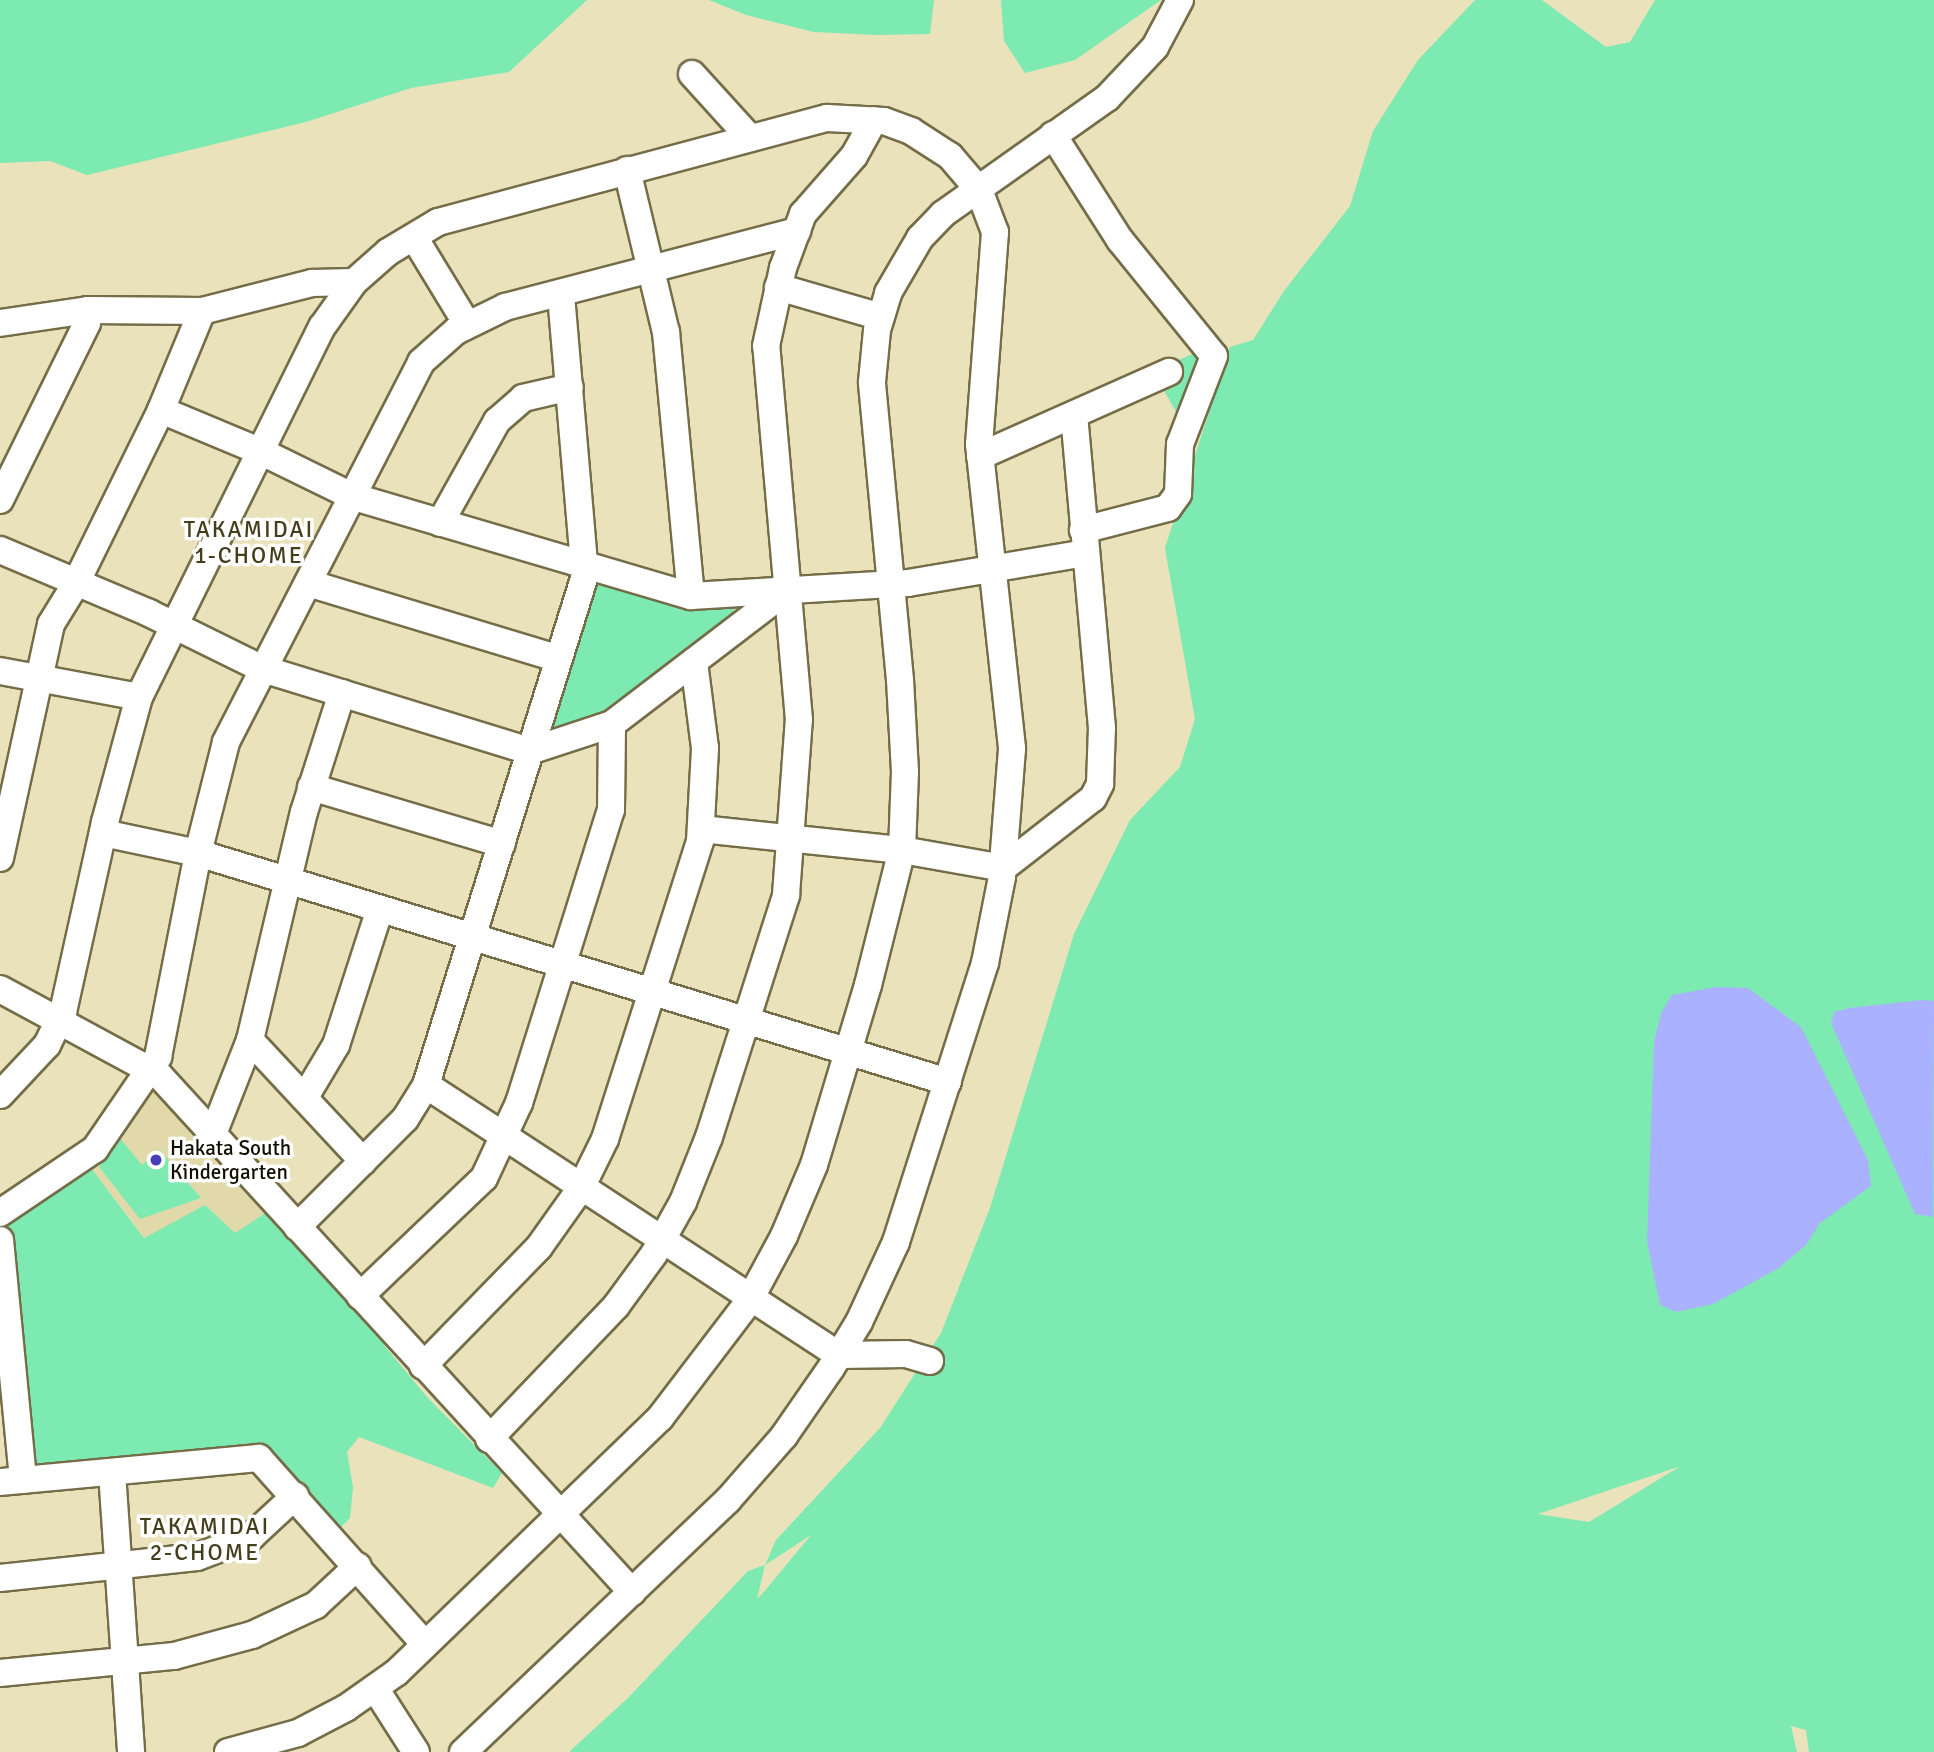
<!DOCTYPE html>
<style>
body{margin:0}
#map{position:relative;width:1934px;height:1752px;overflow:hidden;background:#eae2ba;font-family:Signika,sans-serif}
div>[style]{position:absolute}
.built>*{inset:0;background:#e1d9a9}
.green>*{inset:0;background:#7ceab1}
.water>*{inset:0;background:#aab2ff}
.roads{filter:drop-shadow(2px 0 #746d48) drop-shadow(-2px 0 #746d48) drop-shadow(0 2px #746d48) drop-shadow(0 -2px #746d48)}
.minor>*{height:26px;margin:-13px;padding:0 13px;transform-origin:13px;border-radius:13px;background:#fff}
.dots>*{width:19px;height:19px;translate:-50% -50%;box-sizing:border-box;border:4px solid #fff;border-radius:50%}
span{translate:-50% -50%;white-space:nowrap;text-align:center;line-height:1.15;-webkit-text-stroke:7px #fff;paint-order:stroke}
.poi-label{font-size:21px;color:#110e02}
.left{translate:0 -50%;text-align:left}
.neighbourhood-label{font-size:23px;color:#453e1b;letter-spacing:2px}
</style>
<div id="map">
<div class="built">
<div style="clip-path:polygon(151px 1089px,267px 1212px,235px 1233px,205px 1205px,145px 1238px,88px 1164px)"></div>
</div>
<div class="green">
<div style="clip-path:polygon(0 0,587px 0,509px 72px,411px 88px,306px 122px,87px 175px,50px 161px,0 163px)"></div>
<div style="clip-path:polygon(709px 0,934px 0,930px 34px,876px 35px,814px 32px,746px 15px)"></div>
<div style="clip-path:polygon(1001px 0,1161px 0,1075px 60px,1025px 73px,1004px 41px)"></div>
<div style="clip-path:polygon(evenodd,1475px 0,1542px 0,1606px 47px,1630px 42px,1655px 0,1934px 0,1934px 1752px,1809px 1752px,1806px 1730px,1791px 1726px,1797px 1752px,569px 1752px,629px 1697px,748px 1571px,765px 1565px,776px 1540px,880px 1428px,941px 1333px,990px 1208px,1074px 934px,1130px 820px,1180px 767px,1195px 719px,1165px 548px,1230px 347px,1253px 340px,1284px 291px,1350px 206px,1373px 131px,1418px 60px,1475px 0,1679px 1467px,1589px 1522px,1538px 1514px,1678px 1467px,1679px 1467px,1475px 0,811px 1535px,763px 1593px,757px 1599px,765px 1565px,811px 1535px)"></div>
<div style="clip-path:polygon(1197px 352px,1204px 359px,1179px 417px,1161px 385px,1174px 362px)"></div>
<div style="clip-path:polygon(591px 581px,678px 607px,734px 606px,734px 619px,601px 720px,550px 737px,545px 732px)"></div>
<div style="clip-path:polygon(119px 1137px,142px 1165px,160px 1150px,201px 1198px,140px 1219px,99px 1167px)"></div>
<div style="clip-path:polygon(88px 1164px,144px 1238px,205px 1205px,235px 1233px,267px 1212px,386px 1341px,383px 1344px,427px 1397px,502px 1473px,493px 1488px,359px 1437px,347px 1452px,353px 1487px,350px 1518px,340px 1528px,260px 1450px,29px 1470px,6px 1218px)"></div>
</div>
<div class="water">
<div style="clip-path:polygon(1716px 987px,1748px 988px,1801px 1027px,1868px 1160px,1871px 1186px,1820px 1223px,1806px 1245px,1779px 1268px,1713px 1304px,1676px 1312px,1660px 1305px,1647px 1242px,1654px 1042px,1661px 1013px,1672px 995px)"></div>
<div style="clip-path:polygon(1922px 1000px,1934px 1001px,1933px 1217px,1915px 1214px,1831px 1023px,1834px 1012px,1849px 1008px)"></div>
</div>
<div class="roads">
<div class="minor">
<div style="left:692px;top:74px;width:86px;rotate:47.8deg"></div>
<div style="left:1053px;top:135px;width:125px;rotate:57.5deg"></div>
<div style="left:1120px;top:240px;width:149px;rotate:51deg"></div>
<div style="left:1214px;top:356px;width:94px;rotate:111.1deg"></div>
<div style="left:1180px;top:444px;width:50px;rotate:92.3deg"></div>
<div style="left:1178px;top:494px;width:17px;rotate:126deg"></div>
<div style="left:1168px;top:508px;width:88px;rotate:165.5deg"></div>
<div style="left:627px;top:170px;width:167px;rotate:76.5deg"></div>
<div style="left:666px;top:332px;width:265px;rotate:84.6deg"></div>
<div style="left:414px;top:237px;width:102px;rotate:58.7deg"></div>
<div style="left:778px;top:287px;width:107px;rotate:16.2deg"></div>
<div style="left:0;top:323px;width:89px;rotate:-8.4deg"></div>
<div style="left:88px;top:310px;width:114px;rotate:0.5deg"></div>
<div style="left:202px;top:311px;width:114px;rotate:-14.3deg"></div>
<div style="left:312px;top:283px;width:42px;rotate:-1.4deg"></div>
<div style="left:161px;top:410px;width:109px;rotate:22.6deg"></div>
<div style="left:262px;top:452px;width:102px;rotate:26.1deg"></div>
<div style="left:354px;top:497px;width:351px;rotate:16.4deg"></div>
<div style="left:691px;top:596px;width:217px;rotate:-3.4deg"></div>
<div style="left:908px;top:583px;width:180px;rotate:-9.6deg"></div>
<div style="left:980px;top:456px;width:207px;rotate:-24deg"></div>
<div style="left:0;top:500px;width:197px;rotate:-63.8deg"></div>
<div style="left:87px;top:323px;width:13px;rotate:-86deg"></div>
<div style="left:440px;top:523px;width:117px;rotate:-60.8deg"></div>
<div style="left:497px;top:421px;width:35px;rotate:-41deg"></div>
<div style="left:523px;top:398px;width:48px;rotate:-13.2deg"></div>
<div style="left:0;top:550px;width:162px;rotate:22.9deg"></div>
<div style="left:149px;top:613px;width:127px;rotate:26.2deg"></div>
<div style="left:263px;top:669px;width:279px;rotate:17.1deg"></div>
<div style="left:530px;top:751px;width:86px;rotate:-18.2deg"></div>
<div style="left:612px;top:724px;width:219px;rotate:-37.4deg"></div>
<div style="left:308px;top:583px;width:262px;rotate:16.8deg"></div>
<div style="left:0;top:671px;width:141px;rotate:10.6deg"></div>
<div style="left:311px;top:787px;width:199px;rotate:16.6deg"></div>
<div style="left:701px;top:829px;width:202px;rotate:6deg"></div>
<div style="left:902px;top:850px;width:103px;rotate:10.1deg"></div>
<div style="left:1003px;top:868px;width:114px;rotate:-37.9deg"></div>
<div style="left:1093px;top:798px;width:16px;rotate:-63deg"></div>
<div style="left:1100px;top:784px;width:56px;rotate:-88deg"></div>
<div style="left:1102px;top:728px;width:313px;rotate:-95.1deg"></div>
<div style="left:103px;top:833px;width:97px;rotate:11.9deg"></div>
<div style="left:198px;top:853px;width:784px;rotate:16.98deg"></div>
<div style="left:0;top:858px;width:239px;rotate:-77.7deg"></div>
<div style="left:51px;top:624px;width:46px;rotate:-58.4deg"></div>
<div style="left:75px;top:585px;width:195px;rotate:-63.8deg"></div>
<div style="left:161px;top:410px;width:107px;rotate:-67.5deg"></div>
<div style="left:0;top:989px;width:181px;rotate:28.4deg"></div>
<div style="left:159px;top:1075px;width:701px;rotate:47.54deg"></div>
<div style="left:250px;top:1040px;width:166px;rotate:47deg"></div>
<div style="left:426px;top:1085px;width:493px;rotate:33.2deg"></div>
<div style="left:838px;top:1355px;width:68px;rotate:-0.8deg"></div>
<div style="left:906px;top:1354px;width:25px;rotate:16deg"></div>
<div style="left:0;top:1095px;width:69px;rotate:-46.8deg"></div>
<div style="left:47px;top:1045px;width:37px;rotate:-64deg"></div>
<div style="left:63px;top:1012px;width:195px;rotate:-77.5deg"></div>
<div style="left:105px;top:822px;width:130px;rotate:-74.8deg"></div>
<div style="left:139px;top:697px;width:413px;rotate:-63.7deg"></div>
<div style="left:322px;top:327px;width:55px;rotate:-54.6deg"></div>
<div style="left:354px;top:282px;width:45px;rotate:-41.4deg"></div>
<div style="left:388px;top:252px;width:58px;rotate:-31deg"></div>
<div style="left:438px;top:222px;width:403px;rotate:-15deg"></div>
<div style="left:827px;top:118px;width:57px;rotate:3deg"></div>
<div style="left:884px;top:121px;width:29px;rotate:20deg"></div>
<div style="left:911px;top:131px;width:46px;rotate:32.7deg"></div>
<div style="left:950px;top:156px;width:45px;rotate:49.5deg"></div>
<div style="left:979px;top:190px;width:45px;rotate:69.1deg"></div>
<div style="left:995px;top:232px;width:213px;rotate:94.3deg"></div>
<div style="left:979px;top:444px;width:307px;rotate:83.8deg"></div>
<div style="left:1012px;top:749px;width:128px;rotate:94.5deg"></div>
<div style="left:1002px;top:877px;width:88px;rotate:101.2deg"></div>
<div style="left:985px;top:963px;width:293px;rotate:107.7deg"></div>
<div style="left:896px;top:1242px;width:88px;rotate:114.8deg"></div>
<div style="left:859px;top:1322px;width:54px;rotate:121.3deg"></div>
<div style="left:831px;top:1368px;width:83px;rotate:124.7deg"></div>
<div style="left:784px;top:1436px;width:85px;rotate:131.2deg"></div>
<div style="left:728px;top:1500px;width:366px;rotate:136.4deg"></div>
<div style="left:305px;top:1097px;width:61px;rotate:-59.2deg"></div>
<div style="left:336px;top:1045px;width:143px;rotate:-72.1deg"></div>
<div style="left:213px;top:1134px;width:101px;rotate:-68.5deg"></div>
<div style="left:250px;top:1040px;width:234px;rotate:-76.7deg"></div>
<div style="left:304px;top:812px;width:125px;rotate:-72.3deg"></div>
<div style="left:0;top:1213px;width:115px;rotate:-34deg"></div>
<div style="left:95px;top:1149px;width:112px;rotate:-55.6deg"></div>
<div style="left:158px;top:1057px;width:208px;rotate:-78.9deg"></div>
<div style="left:198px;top:853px;width:114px;rotate:-75.8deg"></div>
<div style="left:226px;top:742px;width:427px;rotate:-62.8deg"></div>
<div style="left:421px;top:362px;width:47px;rotate:-41.5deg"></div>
<div style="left:456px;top:331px;width:55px;rotate:-26.1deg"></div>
<div style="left:505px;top:307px;width:302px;rotate:-14.6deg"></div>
<div style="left:297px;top:1227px;width:153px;rotate:-45deg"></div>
<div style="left:405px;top:1119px;width:40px;rotate:-58deg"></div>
<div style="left:426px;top:1085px;width:534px;rotate:-72.68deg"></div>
<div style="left:585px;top:575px;width:283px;rotate:-94.9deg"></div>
<div style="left:0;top:1240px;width:241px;rotate:84.5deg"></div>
<div style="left:360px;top:1296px;width:171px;rotate:-43.6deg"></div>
<div style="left:484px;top:1178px;width:83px;rotate:-65deg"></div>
<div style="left:519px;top:1103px;width:307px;rotate:-72.6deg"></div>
<div style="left:611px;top:810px;width:86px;rotate:-89.3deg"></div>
<div style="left:423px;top:1366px;width:166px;rotate:-45.7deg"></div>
<div style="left:539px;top:1247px;width:72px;rotate:-54.6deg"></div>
<div style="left:581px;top:1188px;width:55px;rotate:-63.9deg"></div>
<div style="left:605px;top:1139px;width:313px;rotate:-72.3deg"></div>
<div style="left:700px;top:841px;width:93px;rotate:-86.9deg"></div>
<div style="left:705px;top:748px;width:87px;rotate:-97.3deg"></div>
<div style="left:489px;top:1439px;width:184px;rotate:-46.3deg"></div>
<div style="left:616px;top:1306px;width:64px;rotate:-53.8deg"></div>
<div style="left:654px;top:1254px;width:60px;rotate:-60.9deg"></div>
<div style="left:683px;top:1202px;width:70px;rotate:-68.2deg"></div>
<div style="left:709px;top:1137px;width:254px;rotate:-72.3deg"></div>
<div style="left:786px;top:895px;width:175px;rotate:-85.8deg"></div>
<div style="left:799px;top:720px;width:375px;rotate:-95deg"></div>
<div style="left:766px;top:346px;width:80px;rotate:-77.7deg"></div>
<div style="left:783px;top:268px;width:58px;rotate:-69.7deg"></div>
<div style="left:803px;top:214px;width:77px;rotate:-48.7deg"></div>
<div style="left:854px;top:156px;width:41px;rotate:-60.9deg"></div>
<div style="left:112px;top:1472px;width:281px;rotate:86.1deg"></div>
<div style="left:0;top:1482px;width:260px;rotate:-5.3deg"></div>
<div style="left:259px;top:1458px;width:249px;rotate:48.3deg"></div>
<div style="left:0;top:1578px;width:198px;rotate:-6.1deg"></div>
<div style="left:197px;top:1557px;width:59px;rotate:-20.9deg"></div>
<div style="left:252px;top:1536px;width:59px;rotate:-42.9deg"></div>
<div style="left:0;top:1673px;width:175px;rotate:-5.6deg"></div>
<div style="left:174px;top:1656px;width:81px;rotate:-15.1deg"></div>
<div style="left:252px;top:1635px;width:71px;rotate:-25.1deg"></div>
<div style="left:316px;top:1605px;width:57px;rotate:-42.9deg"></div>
<div style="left:375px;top:1688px;width:76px;rotate:57.4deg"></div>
<div style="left:228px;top:1752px;width:73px;rotate:-15.2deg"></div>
<div style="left:298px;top:1733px;width:54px;rotate:-27.5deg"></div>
<div style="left:346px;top:1708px;width:62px;rotate:-35.2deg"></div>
<div style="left:397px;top:1672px;width:366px;rotate:-44deg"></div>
<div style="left:660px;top:1418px;width:147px;rotate:-52.7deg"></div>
<div style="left:749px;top:1301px;width:74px;rotate:-61.7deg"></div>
<div style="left:784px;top:1236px;width:77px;rotate:-67.1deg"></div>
<div style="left:814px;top:1165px;width:188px;rotate:-73.3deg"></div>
<div style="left:868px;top:985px;width:139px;rotate:-75.9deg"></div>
<div style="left:902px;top:850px;width:78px;rotate:-87.8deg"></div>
<div style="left:905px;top:772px;width:92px;rotate:-93.1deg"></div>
<div style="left:900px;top:680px;width:299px;rotate:-95.4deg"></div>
<div style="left:872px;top:382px;width:52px;rotate:-84.5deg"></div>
<div style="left:877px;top:330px;width:39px;rotate:-73deg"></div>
<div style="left:888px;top:293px;width:64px;rotate:-59.8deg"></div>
<div style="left:920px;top:238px;width:33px;rotate:-46deg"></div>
<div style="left:943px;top:214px;width:201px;rotate:-35.3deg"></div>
<div style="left:1107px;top:98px;width:70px;rotate:-46.7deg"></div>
<div style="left:1155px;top:47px;width:53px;rotate:-62deg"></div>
</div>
</div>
<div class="dots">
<div style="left:156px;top:1160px;background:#463fb5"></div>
</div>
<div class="poi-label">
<span class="left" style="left:170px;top:1160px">Hakata South<br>Kindergarten</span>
</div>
<div class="neighbourhood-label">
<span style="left:249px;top:543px">TAKAMIDAI<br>1-CHOME</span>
<span style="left:205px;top:1540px">TAKAMIDAI<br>2-CHOME</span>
</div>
</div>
